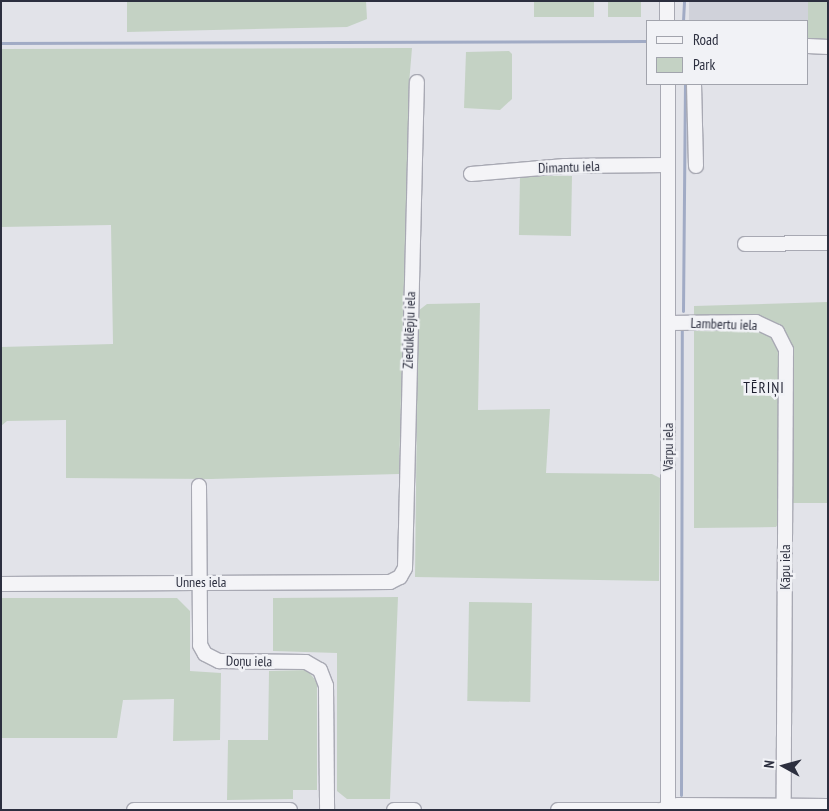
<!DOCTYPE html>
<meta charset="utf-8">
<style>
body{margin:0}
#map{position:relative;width:829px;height:811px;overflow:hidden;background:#e2e3e9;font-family:"PT Sans Narrow",sans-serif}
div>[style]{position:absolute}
.built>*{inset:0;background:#d0d2da;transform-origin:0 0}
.green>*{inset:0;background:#c4d2c4;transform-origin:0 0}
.stream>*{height:3px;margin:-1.5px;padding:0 1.5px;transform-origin:1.5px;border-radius:1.5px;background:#a1abc5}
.roads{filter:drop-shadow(1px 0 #a8a9b3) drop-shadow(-1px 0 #a8a9b3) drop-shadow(0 1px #a8a9b3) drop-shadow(0 -1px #a8a9b3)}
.minor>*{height:14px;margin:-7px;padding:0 7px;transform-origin:7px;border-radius:7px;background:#f4f4f7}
span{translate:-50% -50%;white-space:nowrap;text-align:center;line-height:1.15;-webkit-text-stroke:5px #f1f2f6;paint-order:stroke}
.street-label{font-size:14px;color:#2c2f3f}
.neighbourhood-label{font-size:15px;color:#1e2030;letter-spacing:1px}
.frame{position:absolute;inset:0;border:2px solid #2c2f3f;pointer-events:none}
.legend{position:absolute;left:646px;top:20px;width:162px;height:65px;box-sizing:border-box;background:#f1f2f6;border:1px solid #a2a4ad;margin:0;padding:6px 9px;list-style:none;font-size:15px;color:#2c2f3f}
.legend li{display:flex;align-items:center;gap:10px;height:25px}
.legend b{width:25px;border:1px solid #a2a4ad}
.north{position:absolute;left:759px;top:741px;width:50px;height:50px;-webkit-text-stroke:4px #f1f2f6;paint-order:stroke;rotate:277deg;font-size:14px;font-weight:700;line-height:20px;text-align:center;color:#2c2f3f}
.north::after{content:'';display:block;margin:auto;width:18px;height:22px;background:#2c2f3f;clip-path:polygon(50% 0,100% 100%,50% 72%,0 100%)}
</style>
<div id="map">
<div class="built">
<div style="left:689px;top:1px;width:119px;height:20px"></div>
</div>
<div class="green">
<div style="clip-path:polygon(127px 1px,366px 1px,367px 19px,347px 27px,127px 32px)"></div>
<div style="left:534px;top:1px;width:60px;height:16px"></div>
<div style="left:608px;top:1px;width:33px;height:16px"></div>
<div style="left:808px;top:1px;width:20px;height:40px"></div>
<div style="clip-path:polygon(412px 48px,409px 84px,399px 474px,211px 479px,66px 478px,66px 420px,7px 421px,1px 426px,1px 347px,113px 344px,111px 225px,1px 227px,1px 49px)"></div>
<div style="clip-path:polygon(509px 51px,512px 54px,512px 99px,500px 110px,464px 108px,466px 52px)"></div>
<div style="left:572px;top:176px;width:60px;height:52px;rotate:91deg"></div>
<div style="clip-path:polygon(828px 302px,828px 503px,793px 503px,776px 527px,694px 528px,694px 306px)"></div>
<div style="clip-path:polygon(480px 303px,478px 410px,550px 409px,546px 473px,652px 474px,660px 478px,659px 581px,415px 577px,418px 311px,427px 304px)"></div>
<div style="clip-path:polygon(398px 597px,390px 799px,347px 799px,337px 791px,337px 653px,273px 651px,273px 598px)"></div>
<div style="clip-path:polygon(1px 598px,177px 598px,190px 611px,190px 671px,221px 673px,220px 740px,173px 741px,174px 699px,123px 700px,117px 738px,1px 738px)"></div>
<div style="left:532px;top:603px;width:99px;height:63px;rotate:91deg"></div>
<div style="clip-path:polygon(307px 670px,317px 682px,317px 790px,293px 790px,293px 799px,227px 800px,228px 740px,268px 740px,269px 671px)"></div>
</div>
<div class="stream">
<div style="left:683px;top:21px;width:20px;rotate:-87deg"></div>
<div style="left:1px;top:43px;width:647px;rotate:-0.18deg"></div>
<div style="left:683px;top:311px;width:227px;rotate:-89.5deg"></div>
<div style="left:681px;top:795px;width:465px;rotate:-89.9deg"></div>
</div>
<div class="roads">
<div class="minor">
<div style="left:667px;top:1px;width:20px;rotate:90deg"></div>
<div style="left:808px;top:46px;width:20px;rotate:3deg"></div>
<div style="left:668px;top:84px;width:726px;rotate:90deg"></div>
<div style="left:694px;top:84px;width:82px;rotate:88.6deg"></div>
<div style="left:471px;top:174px;width:94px;rotate:-4.9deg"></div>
<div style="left:565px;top:166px;width:103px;rotate:-0.6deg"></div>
<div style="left:745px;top:244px;width:83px;rotate:-0.7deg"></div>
<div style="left:669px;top:323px;width:87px;rotate:-0.7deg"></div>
<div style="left:756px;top:322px;width:23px;rotate:25deg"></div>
<div style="left:777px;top:332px;width:20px;rotate:63deg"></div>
<div style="left:786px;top:350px;width:455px;rotate:90.3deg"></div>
<div style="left:199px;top:486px;width:159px;rotate:89.6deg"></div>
<div style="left:200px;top:645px;width:10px;rotate:61deg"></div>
<div style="left:205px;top:654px;width:16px;rotate:27deg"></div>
<div style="left:219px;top:661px;width:87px;rotate:0.7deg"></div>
<div style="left:306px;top:662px;width:16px;rotate:30deg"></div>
<div style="left:320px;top:670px;width:17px;rotate:69deg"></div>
<div style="left:326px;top:686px;width:124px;rotate:89.5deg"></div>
<div style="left:1px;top:584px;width:389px;rotate:-0.3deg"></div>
<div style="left:390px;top:582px;width:11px;rotate:-27deg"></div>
<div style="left:400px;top:577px;width:10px;rotate:-61deg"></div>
<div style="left:405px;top:568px;width:486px;rotate:-88.6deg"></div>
<div style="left:134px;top:810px;width:156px"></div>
<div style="left:394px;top:810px;width:20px"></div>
<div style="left:558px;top:810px;width:99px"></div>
<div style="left:661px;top:810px;width:18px;rotate:-16deg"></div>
<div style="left:678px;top:805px;width:150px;rotate:0.4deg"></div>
</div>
</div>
<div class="street-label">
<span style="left:569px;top:167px;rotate:-2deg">Dimantu iela</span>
<span style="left:724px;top:324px;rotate:2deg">Lambertu iela</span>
<span style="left:409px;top:330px;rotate:-88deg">Zieduklēpju iela</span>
<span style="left:668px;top:447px;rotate:-90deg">Vārpu iela</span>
<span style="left:785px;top:567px;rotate:-90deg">Kāpu iela</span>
<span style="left:201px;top:582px">Unnes iela</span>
<span style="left:249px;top:661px;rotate:1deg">Doņu iela</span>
</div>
<div class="neighbourhood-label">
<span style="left:764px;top:388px">TĒRIŅI</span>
</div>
<div class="frame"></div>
<ul class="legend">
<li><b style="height:6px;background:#f4f4f7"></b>Road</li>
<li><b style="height:14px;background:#c4d2c4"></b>Park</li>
</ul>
<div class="north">N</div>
</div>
